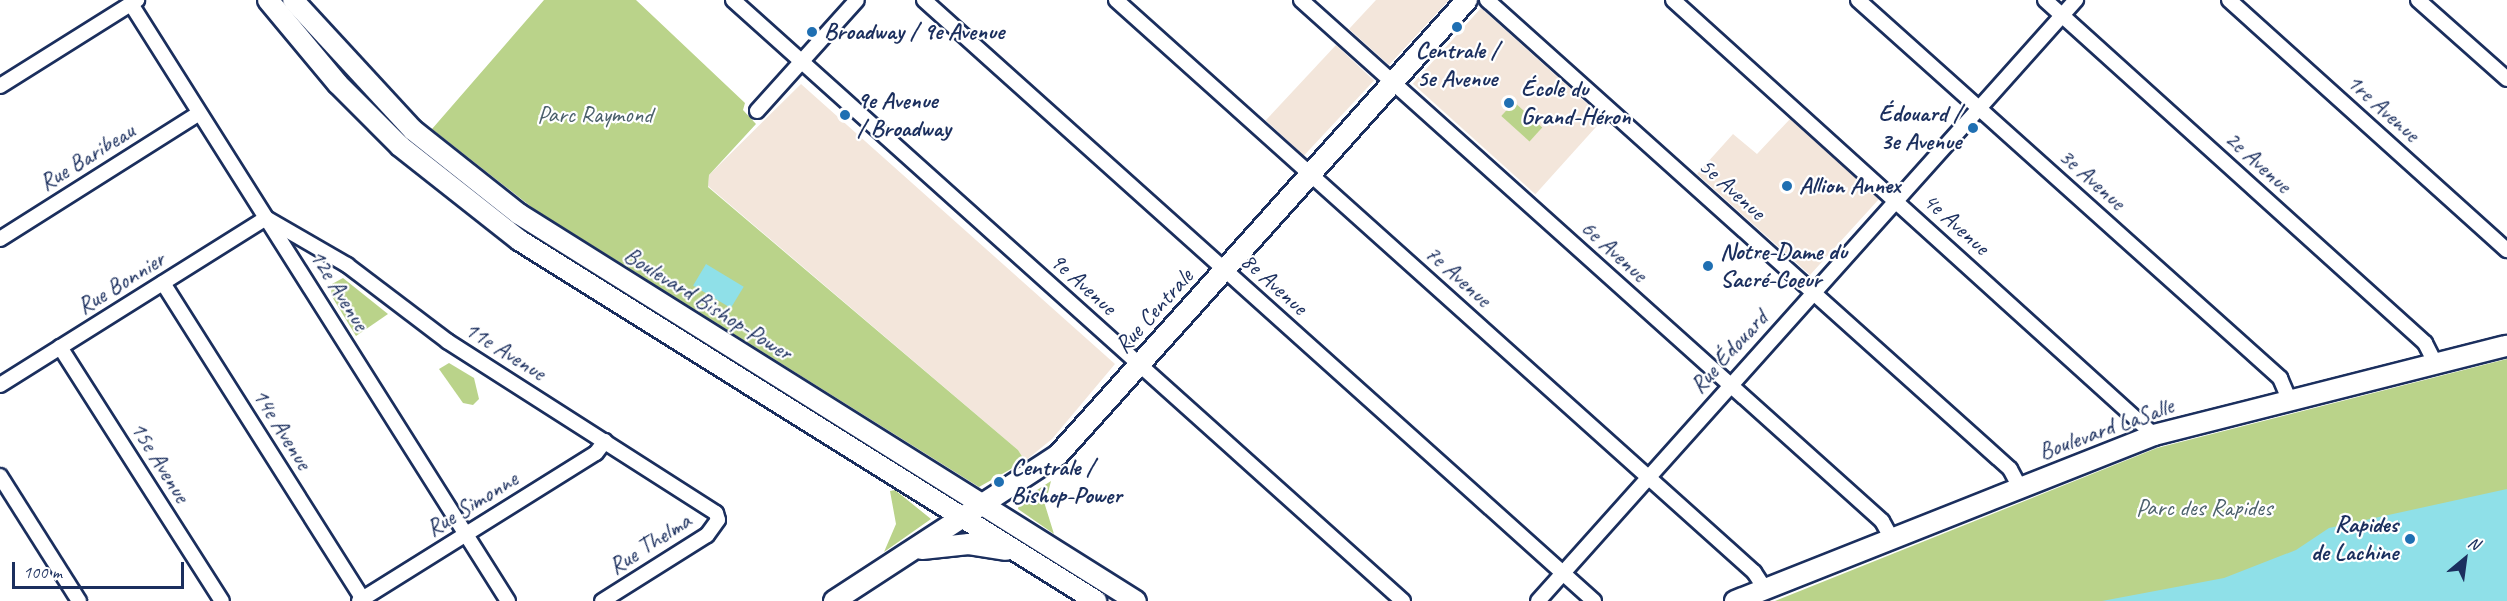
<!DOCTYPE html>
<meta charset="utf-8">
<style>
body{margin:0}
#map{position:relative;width:2507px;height:601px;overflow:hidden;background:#fff;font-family:Caveat,sans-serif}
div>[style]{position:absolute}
.built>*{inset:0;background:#f3e6db;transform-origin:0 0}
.green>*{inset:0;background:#bad38a;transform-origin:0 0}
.water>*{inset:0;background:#8fe0e8;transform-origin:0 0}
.roads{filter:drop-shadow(2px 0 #1b2f5e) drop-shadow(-2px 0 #1b2f5e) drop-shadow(0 2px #1b2f5e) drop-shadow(0 -2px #1b2f5e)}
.street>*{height:14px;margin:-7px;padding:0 7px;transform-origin:7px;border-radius:7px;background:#fff}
.secondary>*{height:20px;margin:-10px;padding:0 10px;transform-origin:10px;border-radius:10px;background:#fff}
.dots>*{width:16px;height:16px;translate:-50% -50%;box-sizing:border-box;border:3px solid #fff;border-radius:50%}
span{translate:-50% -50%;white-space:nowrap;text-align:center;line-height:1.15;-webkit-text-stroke:4.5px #fff;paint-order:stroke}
.poi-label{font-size:24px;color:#1b2f5e;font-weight:700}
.left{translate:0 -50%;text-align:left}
.right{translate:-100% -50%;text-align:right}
.street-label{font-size:24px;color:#1b2f5e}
.park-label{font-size:24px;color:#4b606b}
.north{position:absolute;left:2435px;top:529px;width:60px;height:60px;-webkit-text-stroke:4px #fff;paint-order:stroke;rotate:29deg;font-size:16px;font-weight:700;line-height:24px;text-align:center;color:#1b2f5e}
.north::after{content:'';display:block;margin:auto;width:21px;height:27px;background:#1b2f5e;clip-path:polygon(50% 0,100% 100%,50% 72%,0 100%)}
.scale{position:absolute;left:12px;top:562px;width:172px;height:27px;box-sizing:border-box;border:3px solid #1b2f5e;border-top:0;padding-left:8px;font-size:18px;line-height:21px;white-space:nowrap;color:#1b2f5e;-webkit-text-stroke:4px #fff;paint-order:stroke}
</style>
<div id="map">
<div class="built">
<div style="clip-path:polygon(1376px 0,1449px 0,1389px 65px,1349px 29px)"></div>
<div style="left:1481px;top:8px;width:165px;height:102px;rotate:42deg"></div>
<div style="left:1336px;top:45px;width:52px;height:103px;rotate:43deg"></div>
<div style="clip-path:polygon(801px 84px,1115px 364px,1052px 439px,1025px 461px,1018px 450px,708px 186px,709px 175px)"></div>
<div style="clip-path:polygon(1790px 119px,1879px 199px,1810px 275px,1697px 174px,1733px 134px,1757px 154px)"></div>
</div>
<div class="green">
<div style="clip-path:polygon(544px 0,636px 0,745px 103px,743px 110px,756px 124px,709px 175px,708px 187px,1018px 450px,1025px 461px,979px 487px,534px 209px,432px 129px)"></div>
<div style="left:1514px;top:102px;width:38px;height:19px;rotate:42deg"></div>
<div style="clip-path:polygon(343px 278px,388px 314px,356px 336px,331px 295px,332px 284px)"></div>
<div style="clip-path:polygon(2507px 359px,2507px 601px,1775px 601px,2157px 448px)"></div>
<div style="clip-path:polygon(449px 363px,474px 378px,479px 399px,473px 405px,463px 403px,439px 369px)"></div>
<div style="clip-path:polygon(1051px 481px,1045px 505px,1054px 534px,1018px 509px,1020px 501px)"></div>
<div style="clip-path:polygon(895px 490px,931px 519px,884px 552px,896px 524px,890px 491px)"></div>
</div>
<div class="water">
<div style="left:706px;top:264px;width:44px;height:25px;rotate:31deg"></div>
<div style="clip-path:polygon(2507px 489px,2507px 601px,2102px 601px,2224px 578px,2296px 550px,2329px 528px)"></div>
</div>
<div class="roads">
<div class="street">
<div style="left:733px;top:0;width:900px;rotate:41.89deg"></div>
<div style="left:924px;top:0;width:900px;rotate:41.89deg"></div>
<div style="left:1116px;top:0;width:857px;rotate:41.88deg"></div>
<div style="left:1754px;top:572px;width:20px;rotate:57deg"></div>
<div style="left:1301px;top:0;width:780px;rotate:41.88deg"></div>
<div style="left:1882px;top:521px;width:21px;rotate:61deg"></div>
<div style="left:1487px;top:0;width:702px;rotate:41.88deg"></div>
<div style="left:2010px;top:469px;width:21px;rotate:62deg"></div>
<div style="left:1673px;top:0;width:649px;rotate:42.13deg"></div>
<div style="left:1858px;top:0;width:567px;rotate:41.85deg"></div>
<div style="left:2280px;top:378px;width:21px;rotate:67deg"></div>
<div style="left:2045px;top:0;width:512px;rotate:42.07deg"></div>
<div style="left:2425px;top:343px;width:22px;rotate:63deg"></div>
<div style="left:2229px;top:0;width:374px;rotate:42deg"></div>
<div style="left:2418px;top:0;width:119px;rotate:41.6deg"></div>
<div style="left:131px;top:4px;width:706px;rotate:57.73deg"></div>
<div style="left:0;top:86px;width:162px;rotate:-32.1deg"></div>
<div style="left:757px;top:111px;width:149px;rotate:-48deg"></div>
<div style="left:0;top:239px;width:234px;rotate:-32.3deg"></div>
<div style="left:163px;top:283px;width:374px;rotate:57.7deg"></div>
<div style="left:60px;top:347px;width:301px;rotate:57.5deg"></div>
<div style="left:0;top:385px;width:314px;rotate:-32.1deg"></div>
<div style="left:266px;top:218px;width:94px;rotate:30.1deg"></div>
<div style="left:347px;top:265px;width:126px;rotate:37.2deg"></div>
<div style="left:447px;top:341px;width:319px;rotate:32.6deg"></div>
<div style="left:716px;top:513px;width:7px;rotate:74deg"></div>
<div style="left:718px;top:520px;width:19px;rotate:126deg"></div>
<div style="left:707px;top:535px;width:124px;rotate:147.8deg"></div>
<div style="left:0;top:476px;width:148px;rotate:57.7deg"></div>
<div style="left:359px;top:601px;width:279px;rotate:-32deg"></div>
<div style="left:596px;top:453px;width:15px;rotate:-53deg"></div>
<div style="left:1538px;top:601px;width:807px;rotate:-48.17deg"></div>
</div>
<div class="secondary">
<div style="left:268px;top:0;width:109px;rotate:50.2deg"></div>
<div style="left:338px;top:84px;width:88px;rotate:45deg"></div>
<div style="left:400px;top:146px;width:152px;rotate:38.3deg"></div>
<div style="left:519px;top:240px;width:681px;rotate:32.03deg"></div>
<div style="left:293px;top:0;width:177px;rotate:47.3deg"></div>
<div style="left:413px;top:130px;width:135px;rotate:38.4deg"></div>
<div style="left:519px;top:214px;width:728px;rotate:32.1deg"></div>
<div style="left:922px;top:549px;width:47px;rotate:-6.1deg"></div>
<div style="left:969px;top:544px;width:37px;rotate:9deg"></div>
<div style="left:834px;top:601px;width:267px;rotate:-33.1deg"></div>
<div style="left:1058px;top:455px;width:612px;rotate:-48.05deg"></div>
<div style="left:1735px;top:601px;width:451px;rotate:-21.6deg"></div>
<div style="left:2154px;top:435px;width:364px;rotate:-14.2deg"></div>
</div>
</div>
<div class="dots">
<div style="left:1457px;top:27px;background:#1f6fb2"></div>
<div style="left:812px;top:32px;background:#1f6fb2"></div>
<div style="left:1509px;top:103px;background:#1f6fb2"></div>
<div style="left:845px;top:115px;background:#1f6fb2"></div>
<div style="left:1973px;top:128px;background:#1f6fb2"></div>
<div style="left:1787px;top:186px;background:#1f6fb2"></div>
<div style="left:1708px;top:266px;background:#1f6fb2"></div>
<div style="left:999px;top:482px;background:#1f6fb2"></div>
<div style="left:2410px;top:539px;background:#1f6fb2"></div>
</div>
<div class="poi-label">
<span class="left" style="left:824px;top:32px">Broadway / 9e Avenue</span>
<span style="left:1457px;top:65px">Centrale /<br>5e Avenue</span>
<span class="left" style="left:1521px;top:103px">École du<br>Grand-Héron</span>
<span class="left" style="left:857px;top:115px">9e Avenue<br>/ Broadway</span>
<span class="right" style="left:1961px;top:128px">Édouard /<br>3e Avenue</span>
<span class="left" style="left:1799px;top:186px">Allion Annex</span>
<span class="left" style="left:1720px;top:266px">Notre-Dame du<br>Sacré-Coeur</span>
<span class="left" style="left:1011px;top:482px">Centrale /<br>Bishop-Power</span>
<span class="right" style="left:2398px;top:539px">Rapides<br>de Lachine</span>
</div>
<div class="street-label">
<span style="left:2383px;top:108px;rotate:42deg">1re Avenue</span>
<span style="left:87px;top:157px;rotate:-32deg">Rue Baribeau</span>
<span style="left:2258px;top:162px;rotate:42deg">2e Avenue</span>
<span style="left:2092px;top:179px;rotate:42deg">3e Avenue</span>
<span style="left:1732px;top:189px;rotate:42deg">5e Avenue</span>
<span style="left:1956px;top:224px;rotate:42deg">4e Avenue</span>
<span style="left:1614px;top:251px;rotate:42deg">6e Avenue</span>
<span style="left:1458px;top:276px;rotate:42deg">7e Avenue</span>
<span style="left:121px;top:283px;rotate:-32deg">Rue Bonnier</span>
<span style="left:1083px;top:284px;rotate:42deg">9e Avenue</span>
<span style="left:1274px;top:284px;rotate:42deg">8e Avenue</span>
<span style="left:339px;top:290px;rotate:58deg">12e Avenue</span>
<span style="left:708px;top:304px;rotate:32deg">Boulevard Bishop-Power</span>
<span style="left:1154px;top:311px;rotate:-48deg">Rue Centrale</span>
<span style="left:505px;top:351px;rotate:32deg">11e Avenue</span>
<span style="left:1729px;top:352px;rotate:-48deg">Rue Édouard</span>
<span style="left:282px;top:429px;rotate:58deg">14e Avenue</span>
<span style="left:2106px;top:429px;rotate:-20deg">Boulevard LaSalle</span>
<span style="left:160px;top:462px;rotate:58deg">15e Avenue</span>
<span style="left:472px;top:504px;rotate:-32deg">Rue Simonne</span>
<span style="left:650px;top:544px;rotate:-33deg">Rue Thelma</span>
</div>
<div class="park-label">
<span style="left:595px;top:115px">Parc Raymond</span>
<span style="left:2204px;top:508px">Parc des Rapides</span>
</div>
<div class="north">N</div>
<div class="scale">100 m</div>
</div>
